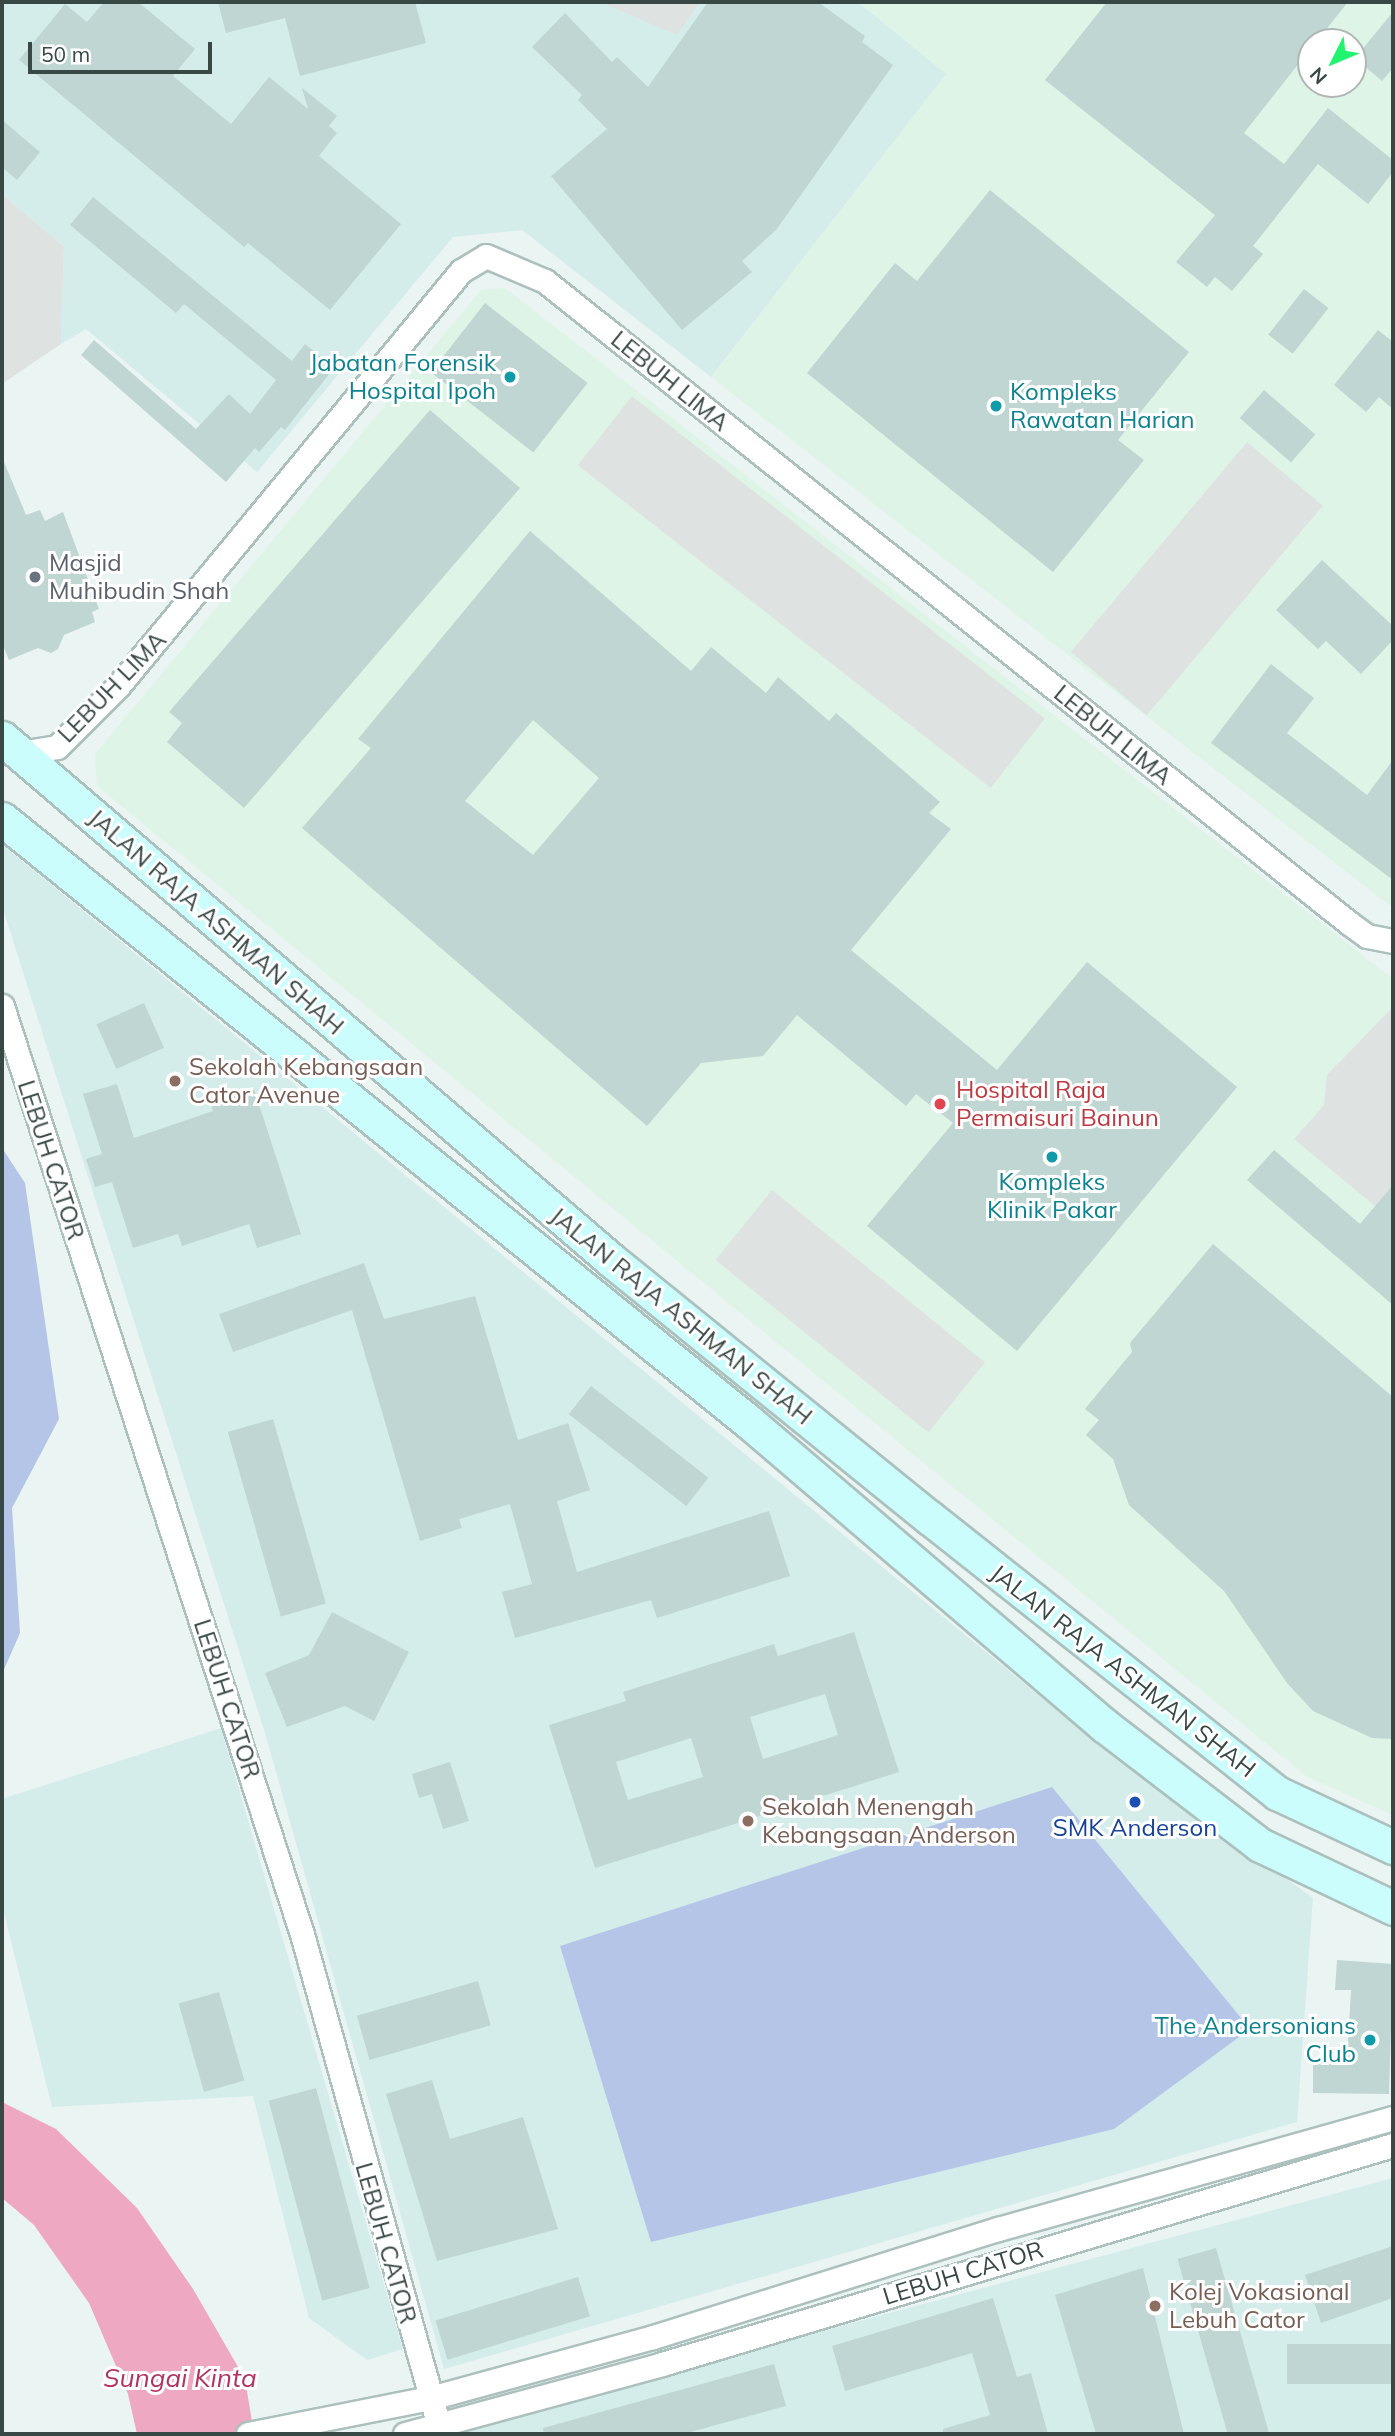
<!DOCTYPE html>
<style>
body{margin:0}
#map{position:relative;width:1395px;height:2436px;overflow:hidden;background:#eaf4f3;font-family:Mulish,sans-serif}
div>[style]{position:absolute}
.education>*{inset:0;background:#d4edeb}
.medical>*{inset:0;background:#def4e6}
.green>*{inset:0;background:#b4c5e7}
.parking>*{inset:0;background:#dee3e2;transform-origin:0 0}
.water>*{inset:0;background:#efa8c2}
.building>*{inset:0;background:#bfd6d2;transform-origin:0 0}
.roads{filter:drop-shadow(2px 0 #acc0bd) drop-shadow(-2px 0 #acc0bd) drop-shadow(0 2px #acc0bd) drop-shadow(0 -2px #acc0bd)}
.minor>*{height:23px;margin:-11.5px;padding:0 11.5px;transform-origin:11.5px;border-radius:11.5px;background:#fff}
.secondary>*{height:33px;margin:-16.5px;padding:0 16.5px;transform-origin:16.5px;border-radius:16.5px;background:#cbfdfc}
.dots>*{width:19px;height:19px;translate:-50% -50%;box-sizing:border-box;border:4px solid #fff;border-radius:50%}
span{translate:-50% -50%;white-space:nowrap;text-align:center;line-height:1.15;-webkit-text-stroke:6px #fff;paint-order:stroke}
.culture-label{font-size:24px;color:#0d838f}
.right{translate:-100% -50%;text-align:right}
.left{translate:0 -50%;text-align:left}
.street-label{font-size:24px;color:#384845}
.worship-label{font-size:24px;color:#5b616d}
.education-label{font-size:24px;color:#785e54}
.health-label{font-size:24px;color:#be3a42}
.transit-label{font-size:24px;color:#164399}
.water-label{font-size:26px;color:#b23361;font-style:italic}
.frame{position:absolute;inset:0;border:4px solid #384845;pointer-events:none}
.north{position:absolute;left:1297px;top:28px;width:70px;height:70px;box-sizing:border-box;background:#fff;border:2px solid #afb6b5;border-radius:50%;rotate:227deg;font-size:19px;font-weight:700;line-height:28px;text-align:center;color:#384845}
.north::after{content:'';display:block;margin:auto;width:24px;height:32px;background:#21f46f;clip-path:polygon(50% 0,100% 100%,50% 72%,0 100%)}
.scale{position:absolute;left:28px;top:42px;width:184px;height:32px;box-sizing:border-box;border:4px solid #384845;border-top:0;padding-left:9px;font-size:21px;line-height:24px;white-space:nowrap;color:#384845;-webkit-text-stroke:5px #fff;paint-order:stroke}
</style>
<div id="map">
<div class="education">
<div style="clip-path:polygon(2px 2px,858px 2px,947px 74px,711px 377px,522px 230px,453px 237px,257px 472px,86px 329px,61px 344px,64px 247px,2px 194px)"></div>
<div style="clip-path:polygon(2px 844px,1098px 1744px,1313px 1898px,1297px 2122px,444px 2369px,265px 1733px,2px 906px)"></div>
<div style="clip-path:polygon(221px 1728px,403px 2349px,367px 2360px,309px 2318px,253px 2096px,52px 2107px,2px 1905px,2px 1799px)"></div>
<div style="clip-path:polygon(1393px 2178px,1393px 2434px,438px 2434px)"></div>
</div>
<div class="medical">
<div style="clip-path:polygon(evenodd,858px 2px,1393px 2px,1393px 908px,711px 377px,946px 74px,858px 2px,1311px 42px,1353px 42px,1353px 84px,1311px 84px,1311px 42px)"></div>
<div style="clip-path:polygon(505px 288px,1393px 979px,1393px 1815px,1306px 1776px,97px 786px,95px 754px,481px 290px)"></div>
</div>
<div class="green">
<div style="clip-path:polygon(2px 1148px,25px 1183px,59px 1419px,12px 1508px,20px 1633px,2px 1674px)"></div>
<div style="clip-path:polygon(1052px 1787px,1250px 2029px,1114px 2129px,651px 2242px,560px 1946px)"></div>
</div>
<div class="parking">
<div style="clip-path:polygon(600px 2px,700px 2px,677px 35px)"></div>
<div style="clip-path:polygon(2px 194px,64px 247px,61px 344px,2px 384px)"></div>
<div style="left:632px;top:396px;width:524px;height:88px;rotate:38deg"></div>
<div style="left:1247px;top:442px;width:99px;height:274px;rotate:40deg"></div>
<div style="clip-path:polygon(1393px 1007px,1393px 1221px,1294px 1139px,1324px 1105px,1327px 1075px)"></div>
<div style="left:772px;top:1190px;width:274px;height:90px;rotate:39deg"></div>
</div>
<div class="water">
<div style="clip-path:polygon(2px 2102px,56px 2129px,137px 2208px,193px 2289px,245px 2379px,254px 2434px,137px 2434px,128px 2394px,89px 2303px,34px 2225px,2px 2198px)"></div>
</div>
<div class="building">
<div style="clip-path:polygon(104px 2px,138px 2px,195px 49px,173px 76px,231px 124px,269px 77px,308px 109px,302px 88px,337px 116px,329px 126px,337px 133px,319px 156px,401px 224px,330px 310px,248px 243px,244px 247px,19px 60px,65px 4px,87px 22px)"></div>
<div style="clip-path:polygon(218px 2px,415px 2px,426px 43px,300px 76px,285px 18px,226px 33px)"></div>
<div style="clip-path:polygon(708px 2px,818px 2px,865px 36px,862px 42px,893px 65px,776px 230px,742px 261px,752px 272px,682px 330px,551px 176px,607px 129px,578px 100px,582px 95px,532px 47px,565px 13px,612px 62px,617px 57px,648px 87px)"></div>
<div style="clip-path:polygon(1107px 2px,1348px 2px,1316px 42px,1311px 42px,1311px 48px,1244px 133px,1284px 164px,1328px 108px,1393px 160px,1393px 172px,1368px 204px,1318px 164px,1253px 246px,1263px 254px,1232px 291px,1215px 277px,1207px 287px,1176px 262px,1215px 215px,1045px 80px)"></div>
<div style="clip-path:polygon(1393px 12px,1393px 68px,1382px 81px,1355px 58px)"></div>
<div style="clip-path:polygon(2px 120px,40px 152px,17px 180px,2px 167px)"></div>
<div style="clip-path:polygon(990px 190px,1189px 352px,1118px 440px,1144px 460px,1053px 572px,807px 373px,895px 263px,917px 281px)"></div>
<div style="clip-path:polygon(93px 197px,292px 361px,305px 344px,334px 368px,285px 430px,281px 427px,259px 452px,255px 448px,226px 482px,81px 355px,94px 340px,196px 429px,229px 394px,250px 414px,276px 380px,184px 304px,176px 313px,70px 225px)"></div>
<div style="left:1304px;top:289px;width:31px;height:58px;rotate:38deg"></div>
<div style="left:485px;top:303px;width:130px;height:88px;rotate:38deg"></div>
<div style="clip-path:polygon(1378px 330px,1393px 342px,1393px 409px,1379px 397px,1366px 412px,1334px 385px)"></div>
<div style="left:1264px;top:390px;width:68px;height:37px;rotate:41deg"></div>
<div style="clip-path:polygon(430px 410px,520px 488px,244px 808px,167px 742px,182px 723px,169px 712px)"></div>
<div style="clip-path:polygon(2px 457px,26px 515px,40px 510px,45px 521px,63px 512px,99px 609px,92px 612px,95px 622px,64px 635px,58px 649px,51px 653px,38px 648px,9px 660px,2px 643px)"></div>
<div style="clip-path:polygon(evenodd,530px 531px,691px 671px,711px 647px,766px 693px,778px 677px,829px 721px,836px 713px,940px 802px,929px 813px,951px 829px,851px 950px,997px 1070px,1087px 962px,1237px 1087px,1017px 1351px,867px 1226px,953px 1123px,916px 1094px,906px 1106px,797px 1015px,763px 1056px,701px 1063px,647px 1126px,302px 828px,371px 748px,358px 739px,530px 531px,533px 720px,599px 778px,533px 855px,465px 801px,533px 720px)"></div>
<div style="clip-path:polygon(1322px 560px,1393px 626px,1393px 640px,1361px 674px,1326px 641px,1318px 649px,1276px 610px)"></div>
<div style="clip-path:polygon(1271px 664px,1314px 698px,1287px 733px,1367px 795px,1393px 760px,1393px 880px,1211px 743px)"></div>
<div style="left:144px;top:1003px;width:49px;height:52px;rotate:66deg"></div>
<div style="clip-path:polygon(117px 1084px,134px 1138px,213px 1111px,210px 1102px,254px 1089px,301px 1234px,257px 1248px,249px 1224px,182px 1246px,178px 1234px,133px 1248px,112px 1182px,95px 1187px,86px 1159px,102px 1154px,83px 1094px)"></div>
<div style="clip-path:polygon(1274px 1150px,1360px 1224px,1393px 1185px,1393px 1305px,1247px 1180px)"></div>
<div style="clip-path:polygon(1213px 1244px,1393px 1397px,1393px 1739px,1372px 1738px,1313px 1711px,1287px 1683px,1224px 1591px,1129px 1505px,1113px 1459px,1086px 1435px,1099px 1420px,1085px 1409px,1132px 1352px,1130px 1343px)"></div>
<div style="clip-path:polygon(364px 1263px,384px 1319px,475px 1296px,518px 1440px,568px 1423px,590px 1490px,557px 1501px,577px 1572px,769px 1511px,790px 1576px,657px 1618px,651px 1600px,515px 1638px,502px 1592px,532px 1584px,510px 1504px,459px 1519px,462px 1528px,420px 1541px,352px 1310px,233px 1352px,219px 1314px)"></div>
<div style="left:591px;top:1386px;width:149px;height:36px;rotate:38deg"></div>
<div style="left:273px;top:1419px;width:192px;height:47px;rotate:74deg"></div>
<div style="clip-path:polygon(332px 1612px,409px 1652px,374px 1721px,345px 1706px,287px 1727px,265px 1673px,309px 1655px)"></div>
<div style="clip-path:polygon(evenodd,854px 1632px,899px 1772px,595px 1868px,549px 1725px,626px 1701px,623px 1692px,774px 1644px,778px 1656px,854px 1632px,825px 1694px,838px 1735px,763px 1759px,750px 1717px,825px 1694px,854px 1632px,691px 1738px,703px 1777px,628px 1800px,616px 1762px,691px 1738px)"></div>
<div style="clip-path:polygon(450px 1762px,469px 1821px,443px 1829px,432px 1794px,419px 1798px,412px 1774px)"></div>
<div style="clip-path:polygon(1337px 1960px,1393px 1964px,1389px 2094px,1313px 2093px,1313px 2058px,1347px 2060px,1351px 1990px,1335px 1990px)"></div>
<div style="left:478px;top:1981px;width:46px;height:126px;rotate:74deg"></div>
<div style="left:219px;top:1992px;width:92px;height:42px;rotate:74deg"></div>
<div style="clip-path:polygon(432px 2080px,450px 2139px,523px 2117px,558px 2229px,437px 2261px,386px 2094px)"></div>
<div style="left:316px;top:2088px;width:207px;height:49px;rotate:75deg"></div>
<div style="clip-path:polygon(1393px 2246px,1393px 2298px,1321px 2323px,1305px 2275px)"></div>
<div style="left:1216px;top:2248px;width:193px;height:40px;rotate:74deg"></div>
<div style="clip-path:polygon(1143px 2268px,1184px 2434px,1096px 2434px,1055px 2295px)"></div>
<div style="left:578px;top:2277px;width:41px;height:149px;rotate:73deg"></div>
<div style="clip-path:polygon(993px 2298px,1017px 2377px,1031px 2373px,1048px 2434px,943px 2434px,943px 2429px,990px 2415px,972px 2353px,845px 2391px,832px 2346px)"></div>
<div style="left:1393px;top:2344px;width:40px;height:106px;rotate:90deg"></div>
<div style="clip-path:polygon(774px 2364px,786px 2406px,683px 2434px,544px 2434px,543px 2428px)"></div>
</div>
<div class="roads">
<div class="minor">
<div style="left:19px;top:753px;width:38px;rotate:-9deg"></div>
<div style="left:57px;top:747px;width:88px;rotate:-45deg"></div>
<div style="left:119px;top:685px;width:537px;rotate:-50.44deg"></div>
<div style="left:461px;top:271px;width:29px;rotate:-31deg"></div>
<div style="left:486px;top:256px;width:64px;rotate:23deg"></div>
<div style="left:545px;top:281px;width:1029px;rotate:38.61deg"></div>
<div style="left:1349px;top:923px;width:22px;rotate:36deg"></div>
<div style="left:1367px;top:936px;width:26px;rotate:11deg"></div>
<div style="left:2px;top:1006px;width:975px;rotate:72.09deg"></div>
<div style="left:302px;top:1934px;width:511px;rotate:74.44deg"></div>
<div style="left:248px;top:2434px;width:186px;rotate:-11.2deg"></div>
<div style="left:430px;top:2398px;width:231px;rotate:-15.3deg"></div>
<div style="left:653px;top:2337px;width:362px;rotate:-17.4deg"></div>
<div style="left:998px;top:2229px;width:410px;rotate:-15.7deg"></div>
<div style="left:405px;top:2434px;width:266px;rotate:-15.2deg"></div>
<div style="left:662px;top:2364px;width:763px;rotate:-16.68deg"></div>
</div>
<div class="secondary">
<div style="left:2px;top:738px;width:802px;rotate:40.6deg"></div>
<div style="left:611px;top:1260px;width:410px;rotate:39deg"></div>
<div style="left:930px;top:1518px;width:443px;rotate:38.4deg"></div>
<div style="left:1277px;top:1793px;width:128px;rotate:25deg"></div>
<div style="left:2px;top:819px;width:960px;rotate:38.91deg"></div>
<div style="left:749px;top:1422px;width:468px;rotate:40.5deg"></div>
<div style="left:1105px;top:1726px;width:195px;rotate:37.5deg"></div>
<div style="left:1260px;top:1845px;width:147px;rotate:25.3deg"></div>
</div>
</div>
<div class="dots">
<div style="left:510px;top:377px;background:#0f9aa8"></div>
<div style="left:996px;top:406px;background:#0f9aa8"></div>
<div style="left:35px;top:577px;background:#6b7280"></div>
<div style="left:175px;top:1081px;background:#8d6e63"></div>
<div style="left:940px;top:1104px;background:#e0444e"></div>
<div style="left:1052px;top:1157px;background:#0f9aa8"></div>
<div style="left:1135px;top:1802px;background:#1a4fb4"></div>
<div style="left:748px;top:1821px;background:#8d6e63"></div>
<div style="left:1370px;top:2040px;background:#0f9aa8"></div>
<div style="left:1155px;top:2306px;background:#8d6e63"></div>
</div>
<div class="culture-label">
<span class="right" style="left:496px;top:377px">Jabatan Forensik<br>Hospital Ipoh</span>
<span class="left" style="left:1010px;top:406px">Kompleks<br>Rawatan Harian</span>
<span style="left:1052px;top:1196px">Kompleks<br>Klinik Pakar</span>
<span class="right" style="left:1356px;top:2040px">The Andersonians<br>Club</span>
</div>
<div class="street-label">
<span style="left:670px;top:381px;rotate:39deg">LEBUH LIMA</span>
<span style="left:112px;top:687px;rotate:-46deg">LEBUH LIMA</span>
<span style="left:1113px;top:735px;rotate:39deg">LEBUH LIMA</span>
<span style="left:216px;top:922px;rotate:41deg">JALAN RAJA ASHMAN SHAH</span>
<span style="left:51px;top:1160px;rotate:72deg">LEBUH CATOR</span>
<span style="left:681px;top:1316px;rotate:39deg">JALAN RAJA ASHMAN SHAH</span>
<span style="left:1123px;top:1671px;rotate:38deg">JALAN RAJA ASHMAN SHAH</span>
<span style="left:227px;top:1699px;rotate:72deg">LEBUH CATOR</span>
<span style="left:386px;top:2243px;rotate:74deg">LEBUH CATOR</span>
<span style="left:963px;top:2273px;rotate:-17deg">LEBUH CATOR</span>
</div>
<div class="worship-label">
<span class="left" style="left:49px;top:577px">Masjid<br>Muhibudin Shah</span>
</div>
<div class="education-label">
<span class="left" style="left:189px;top:1081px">Sekolah Kebangsaan<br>Cator Avenue</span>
<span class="left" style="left:762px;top:1821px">Sekolah Menengah<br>Kebangsaan Anderson</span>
<span class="left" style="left:1169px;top:2306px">Kolej Vokasional<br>Lebuh Cator</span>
</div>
<div class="health-label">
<span class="left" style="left:956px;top:1104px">Hospital Raja<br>Permaisuri Bainun</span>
</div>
<div class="transit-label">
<span style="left:1135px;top:1828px">SMK Anderson</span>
</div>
<div class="water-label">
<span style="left:180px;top:2378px">Sungai Kinta</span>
</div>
<div class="frame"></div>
<div class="north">N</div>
<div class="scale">50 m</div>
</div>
